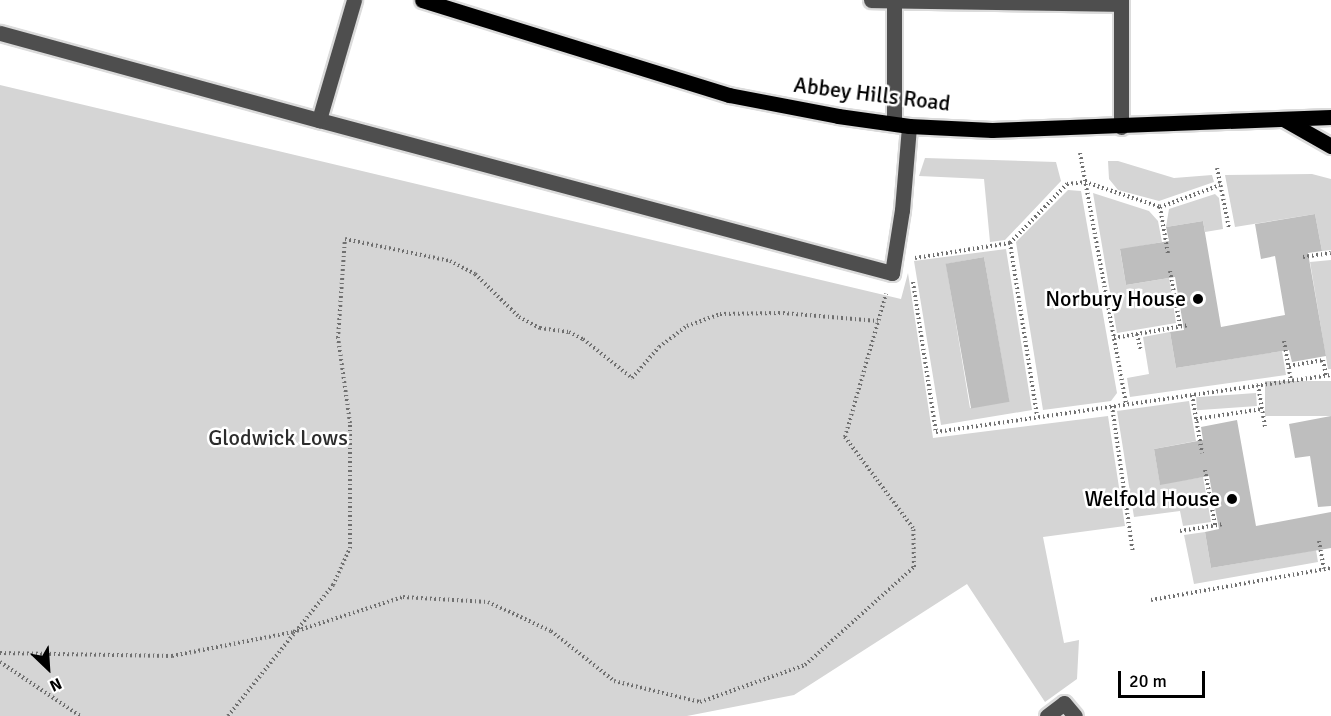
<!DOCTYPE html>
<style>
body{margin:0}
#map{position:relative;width:1331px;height:716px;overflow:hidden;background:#fff;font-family:Signika,sans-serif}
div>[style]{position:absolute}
.green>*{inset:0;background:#d5d5d5;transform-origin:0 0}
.building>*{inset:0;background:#bebebe;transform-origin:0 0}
.path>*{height:4px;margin-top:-2px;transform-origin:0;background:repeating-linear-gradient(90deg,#707070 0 1.5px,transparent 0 4.5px)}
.roads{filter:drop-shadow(2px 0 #dbdbdb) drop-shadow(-2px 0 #dbdbdb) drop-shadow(0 2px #dbdbdb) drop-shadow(0 -2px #dbdbdb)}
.minor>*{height:15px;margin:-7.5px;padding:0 7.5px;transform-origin:7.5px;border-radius:7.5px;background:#4e4e4e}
.major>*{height:15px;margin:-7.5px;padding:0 7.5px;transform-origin:7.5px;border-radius:7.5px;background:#000}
.dots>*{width:16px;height:16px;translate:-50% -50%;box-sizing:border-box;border:3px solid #fff;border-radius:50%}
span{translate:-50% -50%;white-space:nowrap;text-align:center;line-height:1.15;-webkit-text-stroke:5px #fff;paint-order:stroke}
.street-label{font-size:22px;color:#000}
.poi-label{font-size:22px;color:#000}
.right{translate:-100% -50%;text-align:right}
.park-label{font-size:22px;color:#2c2c2c}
.north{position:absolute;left:18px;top:638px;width:60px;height:60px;-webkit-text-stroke:4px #fff;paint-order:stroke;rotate:155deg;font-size:16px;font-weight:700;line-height:24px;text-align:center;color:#000}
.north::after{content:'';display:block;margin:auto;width:21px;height:27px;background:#000;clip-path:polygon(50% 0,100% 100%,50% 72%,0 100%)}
.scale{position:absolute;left:1118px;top:671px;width:87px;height:27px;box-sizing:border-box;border:3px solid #000;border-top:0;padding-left:8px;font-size:18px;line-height:21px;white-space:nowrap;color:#000;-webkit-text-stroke:4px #fff;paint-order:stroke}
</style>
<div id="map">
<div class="green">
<div style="clip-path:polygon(0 85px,901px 299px,908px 273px,933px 438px,1108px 416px,1125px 526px,1043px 537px,1064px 643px,1079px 640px,1077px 679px,1045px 702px,967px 584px,794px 695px,687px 716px,0 716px)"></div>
<div style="clip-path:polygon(925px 158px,1056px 162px,1061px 181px,1005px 240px,990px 242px,984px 179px,919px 176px)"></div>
<div style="clip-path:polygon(1108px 161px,1118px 161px,1174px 178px,1212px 175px,1214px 182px,1159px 201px,1118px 190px,1109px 179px)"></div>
<div style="clip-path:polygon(1312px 174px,1331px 179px,1331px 250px,1322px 251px,1315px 214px,1235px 227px,1225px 175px)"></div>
<div style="clip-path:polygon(1068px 190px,1081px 191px,1117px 393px,1111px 401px,1043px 410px,1016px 242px)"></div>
<div style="clip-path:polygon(1093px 193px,1149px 211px,1158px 221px,1162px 242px,1120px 250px,1126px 285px,1169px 278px,1176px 323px,1117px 333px)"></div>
<div style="clip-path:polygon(1215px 194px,1219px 198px,1223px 229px,1205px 232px,1203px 221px,1166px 227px,1169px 209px)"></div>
<div style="clip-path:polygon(evenodd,1006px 249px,1032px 410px,941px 425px,914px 261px,1006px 249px,984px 257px,1009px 401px,970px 408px,946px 264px,984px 257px)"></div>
<div style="clip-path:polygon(1331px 260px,1331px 369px,1328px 369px,1310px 262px)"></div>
<div style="clip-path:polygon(1170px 332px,1176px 368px,1282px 351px,1286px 375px,1130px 397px,1127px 378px,1149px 374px,1143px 337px)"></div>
<div style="left:1331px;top:381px;width:35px;height:66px;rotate:90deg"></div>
<div style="left:1256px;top:393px;width:13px;height:60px;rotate:86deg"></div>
<div style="clip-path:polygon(1189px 401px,1196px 441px,1154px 449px,1160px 484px,1203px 477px,1211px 522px,1183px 526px,1180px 511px,1134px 517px,1117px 411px)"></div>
<div style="clip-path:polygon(1205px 532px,1211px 568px,1316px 550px,1318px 562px,1194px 584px,1184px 535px)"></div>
</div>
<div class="building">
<div style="clip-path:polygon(1315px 214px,1322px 251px,1308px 253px,1326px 356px,1292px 362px,1289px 350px,1176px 368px,1170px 332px,1184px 330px,1175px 277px,1126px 285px,1120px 249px,1169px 241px,1166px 227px,1203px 221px,1221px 327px,1285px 315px,1275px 256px,1261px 259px,1255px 224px)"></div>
<div style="left:984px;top:257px;width:147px;height:39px;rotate:80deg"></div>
<div style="clip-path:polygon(1331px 416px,1331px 506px,1318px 507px,1310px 456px,1295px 458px,1289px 424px)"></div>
<div style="clip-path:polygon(1237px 420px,1256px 526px,1331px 512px,1331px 548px,1211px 568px,1205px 532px,1219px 529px,1209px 476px,1160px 485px,1154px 449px,1203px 440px,1201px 427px)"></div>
</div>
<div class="path">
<div style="left:1080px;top:153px;width:255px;rotate:79.6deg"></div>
<div style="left:1217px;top:168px;width:61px;rotate:78.7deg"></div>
<div style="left:1160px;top:207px;width:48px;rotate:80.3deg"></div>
<div style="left:1010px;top:243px;width:175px;rotate:81.1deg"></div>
<div style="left:1303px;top:257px;width:28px;rotate:-8deg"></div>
<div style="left:915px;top:258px;width:96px;rotate:-9deg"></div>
<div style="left:1010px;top:243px;width:82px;rotate:-46deg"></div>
<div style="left:1067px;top:184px;width:18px;rotate:-6deg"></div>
<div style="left:1085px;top:182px;width:79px;rotate:18.4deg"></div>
<div style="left:1160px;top:207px;width:64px;rotate:-20.1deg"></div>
<div style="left:1170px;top:271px;width:56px;rotate:79.7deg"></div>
<div style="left:913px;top:282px;width:152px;rotate:81.3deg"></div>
<div style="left:936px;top:432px;width:399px;rotate:-8.2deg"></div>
<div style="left:1137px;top:334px;width:17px;rotate:77deg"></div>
<div style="left:1114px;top:338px;width:76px;rotate:-9.8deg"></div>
<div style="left:1284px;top:341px;width:41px;rotate:80.1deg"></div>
<div style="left:1289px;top:366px;width:35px;rotate:-10deg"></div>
<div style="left:1323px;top:360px;width:16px;rotate:79deg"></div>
<div style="left:1258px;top:385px;width:43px;rotate:80.5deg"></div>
<div style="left:1192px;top:395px;width:59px;rotate:80.2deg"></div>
<div style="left:1112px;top:406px;width:148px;rotate:81.9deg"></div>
<div style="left:1196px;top:419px;width:67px;rotate:-8.6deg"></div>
<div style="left:1205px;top:470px;width:56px;rotate:79.7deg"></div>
<div style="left:1180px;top:531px;width:44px;rotate:-9.2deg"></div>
<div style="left:1319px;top:541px;width:28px;rotate:80deg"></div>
<div style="left:1151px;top:600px;width:183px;rotate:-10.1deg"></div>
<div style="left:0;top:653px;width:172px;rotate:1deg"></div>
<div style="left:172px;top:656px;width:123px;rotate:-11.2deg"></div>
<div style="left:293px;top:632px;width:115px;rotate:-17.7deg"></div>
<div style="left:403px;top:597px;width:85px;rotate:3.4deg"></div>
<div style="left:488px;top:602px;width:69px;rotate:24.7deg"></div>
<div style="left:551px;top:631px;width:80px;rotate:38.4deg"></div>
<div style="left:614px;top:681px;width:89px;rotate:13.7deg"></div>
<div style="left:700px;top:702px;width:111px;rotate:-19.4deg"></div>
<div style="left:805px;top:665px;width:147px;rotate:-42deg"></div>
<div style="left:914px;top:567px;width:39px;rotate:-91deg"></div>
<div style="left:913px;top:528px;width:114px;rotate:-126.8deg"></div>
<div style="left:845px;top:437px;width:149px;rotate:-74deg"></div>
<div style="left:0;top:662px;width:97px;rotate:34deg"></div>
<div style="left:228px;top:716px;width:168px;rotate:-51.3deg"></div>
<div style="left:333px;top:585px;width:41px;rotate:-65.3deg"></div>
<div style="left:350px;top:548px;width:125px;rotate:-90deg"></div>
<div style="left:350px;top:423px;width:86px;rotate:-98deg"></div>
<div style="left:338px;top:338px;width:99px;rotate:-86deg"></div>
<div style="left:345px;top:239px;width:107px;rotate:11.8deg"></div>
<div style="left:450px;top:261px;width:28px;rotate:27deg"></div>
<div style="left:475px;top:274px;width:62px;rotate:44.3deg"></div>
<div style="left:519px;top:317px;width:24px;rotate:28deg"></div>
<div style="left:540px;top:328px;width:29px;rotate:8deg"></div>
<div style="left:569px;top:332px;width:16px;rotate:27deg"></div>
<div style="left:583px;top:339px;width:63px;rotate:38.5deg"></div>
<div style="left:632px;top:378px;width:41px;rotate:-48.9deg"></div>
<div style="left:659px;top:347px;width:35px;rotate:-37deg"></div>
<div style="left:687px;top:326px;width:35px;rotate:-20deg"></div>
<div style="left:720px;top:314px;width:63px;rotate:-0.9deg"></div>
<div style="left:783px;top:313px;width:95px;rotate:4.8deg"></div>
</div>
<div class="roads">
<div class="minor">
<div style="left:354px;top:0;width:125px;rotate:106.3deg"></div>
<div style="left:319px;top:120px;width:593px;rotate:14.95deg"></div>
<div style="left:892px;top:273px;width:64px;rotate:-81deg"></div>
<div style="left:902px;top:210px;width:84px;rotate:-85.2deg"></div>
<div style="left:871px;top:0;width:249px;rotate:0.9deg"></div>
<div style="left:1121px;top:0;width:127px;rotate:90deg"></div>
<div style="left:0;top:33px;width:331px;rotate:15.3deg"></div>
<div style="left:894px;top:123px;width:123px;rotate:-90deg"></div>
<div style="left:1047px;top:716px;width:21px;rotate:-37deg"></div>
<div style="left:1064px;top:703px;width:17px;rotate:50deg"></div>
</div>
<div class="major">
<div style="left:422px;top:0;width:321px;rotate:17.2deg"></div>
<div style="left:729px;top:95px;width:111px;rotate:10.9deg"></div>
<div style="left:838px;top:116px;width:72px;rotate:8deg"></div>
<div style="left:909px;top:126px;width:83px;rotate:2.8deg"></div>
<div style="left:992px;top:130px;width:339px;rotate:-2.2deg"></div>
<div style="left:1285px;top:120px;width:53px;rotate:29.5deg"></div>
</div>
</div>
<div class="dots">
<div style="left:1198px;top:299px;background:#000"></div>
<div style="left:1232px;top:499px;background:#000"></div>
</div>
<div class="street-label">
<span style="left:872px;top:94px;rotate:7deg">Abbey Hills Road</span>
</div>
<div class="poi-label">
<span class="right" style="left:1186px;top:299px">Norbury House</span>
<span class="right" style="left:1220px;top:499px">Welfold House</span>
</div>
<div class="park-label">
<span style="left:278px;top:438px">Glodwick Lows</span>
</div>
<div class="north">N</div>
<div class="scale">20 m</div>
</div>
